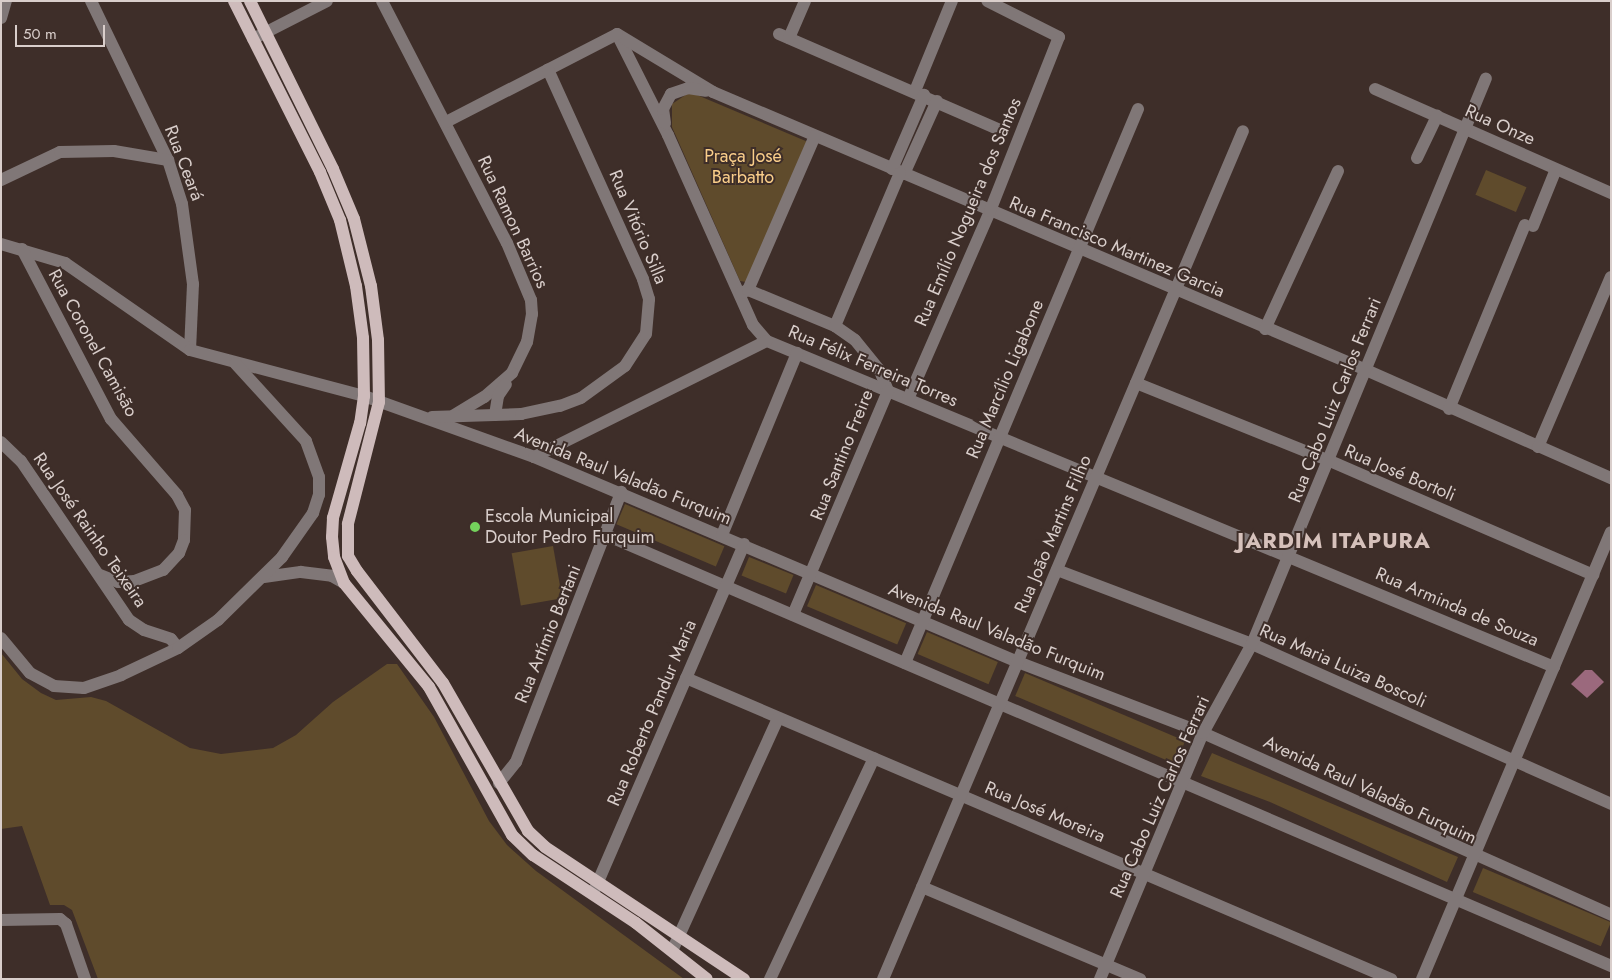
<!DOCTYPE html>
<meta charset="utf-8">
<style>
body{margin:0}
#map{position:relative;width:1612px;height:980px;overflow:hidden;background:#3e2e29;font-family:Jost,sans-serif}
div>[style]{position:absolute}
.green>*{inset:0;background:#5f4b2c;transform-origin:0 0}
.water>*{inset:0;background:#9b697d}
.minor>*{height:12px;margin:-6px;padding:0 6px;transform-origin:6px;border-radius:6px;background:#807777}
.major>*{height:12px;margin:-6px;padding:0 6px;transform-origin:6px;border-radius:6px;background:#cebbbb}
.dots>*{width:14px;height:14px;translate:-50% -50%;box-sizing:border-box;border:2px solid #3e2e29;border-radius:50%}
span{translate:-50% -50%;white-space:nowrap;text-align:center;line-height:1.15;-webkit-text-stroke:4px #3e2e29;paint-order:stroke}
.street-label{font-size:18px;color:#d9cecb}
.park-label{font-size:18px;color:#face8a}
.poi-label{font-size:18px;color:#d9cecb}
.left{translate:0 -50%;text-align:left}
.district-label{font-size:22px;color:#d6c1bb;font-weight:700;letter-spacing:1px}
.frame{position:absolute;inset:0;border:2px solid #d9cecb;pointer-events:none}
.scale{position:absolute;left:15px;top:25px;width:90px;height:22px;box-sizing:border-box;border:2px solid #d9cecb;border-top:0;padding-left:6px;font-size:15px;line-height:18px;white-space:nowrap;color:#d9cecb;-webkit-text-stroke:4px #3e2e29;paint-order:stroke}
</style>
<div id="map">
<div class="green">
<div style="clip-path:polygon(690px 92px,808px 142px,746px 282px,740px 281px,672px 127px,672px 104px)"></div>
<div style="left:1486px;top:170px;width:44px;height:27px;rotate:23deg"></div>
<div style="left:625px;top:504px;width:108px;height:22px;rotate:23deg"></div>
<div style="left:553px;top:546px;width:53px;height:42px;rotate:80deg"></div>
<div style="left:749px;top:557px;width:48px;height:20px;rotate:22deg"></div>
<div style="left:816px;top:585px;width:98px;height:23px;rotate:23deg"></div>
<div style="left:927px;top:632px;width:77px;height:24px;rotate:23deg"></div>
<div style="clip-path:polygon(1px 653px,22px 679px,41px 693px,56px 700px,91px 697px,106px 701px,190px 748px,221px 754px,273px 748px,296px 735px,333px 702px,387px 664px,397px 664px,434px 717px,489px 821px,507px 845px,536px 871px,684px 979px,98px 979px,72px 910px,64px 905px,50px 905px,22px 826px,1px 829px)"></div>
<div style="left:1025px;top:673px;width:174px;height:25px;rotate:23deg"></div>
<div style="clip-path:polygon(1212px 753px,1458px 857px,1447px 882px,1270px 802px,1201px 776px)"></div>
<div style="left:1483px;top:868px;width:139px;height:26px;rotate:23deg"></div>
</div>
<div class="water">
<div style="clip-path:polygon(1585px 670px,1592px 670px,1604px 682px,1587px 698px,1571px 684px)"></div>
</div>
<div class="minor">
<div style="left:91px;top:1px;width:177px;rotate:64.2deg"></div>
<div style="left:168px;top:160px;width:46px;rotate:72.3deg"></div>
<div style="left:182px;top:204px;width:81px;rotate:82.2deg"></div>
<div style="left:193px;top:284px;width:66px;rotate:92.6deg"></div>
<div style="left:382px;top:1px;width:272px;rotate:62.7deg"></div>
<div style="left:507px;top:243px;width:62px;rotate:67.2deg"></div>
<div style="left:531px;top:300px;width:14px;rotate:86deg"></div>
<div style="left:532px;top:314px;width:28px;rotate:100deg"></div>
<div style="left:527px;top:342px;width:34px;rotate:116deg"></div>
<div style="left:512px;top:373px;width:37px;rotate:139deg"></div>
<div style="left:484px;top:397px;width:35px;rotate:149deg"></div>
<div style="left:1px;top:18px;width:18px;rotate:-74deg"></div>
<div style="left:617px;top:34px;width:113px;rotate:63.2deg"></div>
<div style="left:668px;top:135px;width:208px;rotate:65.9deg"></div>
<div style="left:753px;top:325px;width:21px;rotate:49deg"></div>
<div style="left:767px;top:341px;width:852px;rotate:22.5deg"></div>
<div style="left:617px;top:34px;width:112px;rotate:31.1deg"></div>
<div style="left:713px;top:92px;width:710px;rotate:23.06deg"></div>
<div style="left:1366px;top:370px;width:268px;rotate:23.8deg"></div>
<div style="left:779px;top:34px;width:241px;rotate:23.5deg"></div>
<div style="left:789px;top:38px;width:40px;rotate:-66.6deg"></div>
<div style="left:253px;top:39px;width:83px;rotate:-27.2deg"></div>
<div style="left:1375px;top:89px;width:258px;rotate:23.8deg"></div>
<div style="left:915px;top:91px;width:97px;rotate:-67.7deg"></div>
<div style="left:446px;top:122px;width:192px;rotate:-27.2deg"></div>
<div style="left:665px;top:123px;width:14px;rotate:-98deg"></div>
<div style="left:663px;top:109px;width:17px;rotate:-62deg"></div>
<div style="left:671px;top:94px;width:18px;rotate:-19deg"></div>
<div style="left:688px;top:88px;width:18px;rotate:9deg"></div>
<div style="left:1417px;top:158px;width:47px;rotate:-64.5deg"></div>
<div style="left:892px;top:169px;width:81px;rotate:-66.6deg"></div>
<div style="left:904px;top:174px;width:80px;rotate:-65.7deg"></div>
<div style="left:1px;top:180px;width:65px;rotate:-25.4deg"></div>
<div style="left:60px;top:152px;width:54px;rotate:-1.1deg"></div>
<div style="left:114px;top:151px;width:55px;rotate:9.5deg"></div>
<div style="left:1533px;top:226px;width:61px;rotate:-68deg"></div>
<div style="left:1px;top:244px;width:67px;rotate:16.5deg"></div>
<div style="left:65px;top:263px;width:152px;rotate:34.8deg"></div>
<div style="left:190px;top:350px;width:180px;rotate:14.8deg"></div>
<div style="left:364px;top:396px;width:181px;rotate:19.7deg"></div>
<div style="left:534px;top:457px;width:526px;rotate:22.96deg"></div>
<div style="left:1018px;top:662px;width:198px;rotate:21deg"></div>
<div style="left:1203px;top:733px;width:447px;rotate:24deg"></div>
<div style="left:22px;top:249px;width:192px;rotate:62.4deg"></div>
<div style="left:111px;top:419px;width:101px;rotate:49deg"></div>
<div style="left:177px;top:495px;width:17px;rotate:62deg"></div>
<div style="left:185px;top:510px;width:30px;rotate:92deg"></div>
<div style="left:184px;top:540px;width:14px;rotate:111deg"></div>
<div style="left:179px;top:553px;width:23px;rotate:133deg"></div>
<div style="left:163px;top:570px;width:30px;rotate:159deg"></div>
<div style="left:135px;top:581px;width:17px;rotate:177deg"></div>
<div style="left:118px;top:582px;width:19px;rotate:-159deg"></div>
<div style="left:748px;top:290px;width:94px;rotate:22.5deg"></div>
<div style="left:835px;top:326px;width:24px;rotate:35deg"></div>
<div style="left:855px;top:340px;width:40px;rotate:51deg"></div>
<div style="left:880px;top:371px;width:22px;rotate:68deg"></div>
<div style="left:888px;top:391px;width:243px;rotate:113deg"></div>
<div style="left:741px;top:293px;width:8px;rotate:-23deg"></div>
<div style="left:748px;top:290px;width:168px;rotate:-66.5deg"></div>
<div style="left:835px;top:326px;width:166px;rotate:-67deg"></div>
<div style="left:1265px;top:329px;width:174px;rotate:-65.2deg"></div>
<div style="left:1136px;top:383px;width:209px;rotate:21.9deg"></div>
<div style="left:1330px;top:461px;width:287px;rotate:23.4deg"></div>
<div style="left:908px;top:399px;width:205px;rotate:-66.4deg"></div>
<div style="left:990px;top:211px;width:187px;rotate:-68.4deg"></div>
<div style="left:1059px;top:37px;width:80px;rotate:-153.4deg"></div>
<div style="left:1449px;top:409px;width:199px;rotate:-67.6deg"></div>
<div style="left:495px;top:415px;width:19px;rotate:-81deg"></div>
<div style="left:498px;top:396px;width:14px;rotate:-56deg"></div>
<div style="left:432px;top:417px;width:89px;rotate:-1.9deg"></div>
<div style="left:521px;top:414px;width:40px;rotate:-12deg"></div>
<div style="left:560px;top:406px;width:22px;rotate:-21deg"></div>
<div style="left:581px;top:398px;width:54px;rotate:-36deg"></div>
<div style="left:625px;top:366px;width:38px;rotate:-57deg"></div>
<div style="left:646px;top:334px;width:35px;rotate:-85deg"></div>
<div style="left:649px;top:299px;width:21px;rotate:-107deg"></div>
<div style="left:643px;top:279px;width:230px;rotate:-114.4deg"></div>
<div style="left:1px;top:442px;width:28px;rotate:44deg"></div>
<div style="left:21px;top:461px;width:192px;rotate:55.8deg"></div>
<div style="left:129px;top:620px;width:18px;rotate:34deg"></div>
<div style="left:144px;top:630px;width:28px;rotate:18deg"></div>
<div style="left:171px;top:639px;width:11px;rotate:52deg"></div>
<div style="left:1538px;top:447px;width:185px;rotate:-66.8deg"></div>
<div style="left:534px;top:457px;width:260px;rotate:-26.5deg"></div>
<div style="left:606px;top:535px;width:1094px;rotate:23.21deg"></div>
<div style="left:722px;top:535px;width:197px;rotate:-67.6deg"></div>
<div style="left:1057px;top:570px;width:209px;rotate:20.8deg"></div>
<div style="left:1252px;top:644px;width:393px;rotate:24deg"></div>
<div style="left:264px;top:577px;width:37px;rotate:-8deg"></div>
<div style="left:301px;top:572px;width:31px;rotate:7deg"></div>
<div style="left:332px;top:576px;width:14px;rotate:30deg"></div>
<div style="left:1px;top:638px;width:45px;rotate:50.4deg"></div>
<div style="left:30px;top:673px;width:27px;rotate:28deg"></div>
<div style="left:54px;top:686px;width:30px;rotate:4deg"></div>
<div style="left:84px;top:688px;width:39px;rotate:-19deg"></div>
<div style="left:121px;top:675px;width:63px;rotate:-25.3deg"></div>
<div style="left:178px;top:648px;width:49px;rotate:-35deg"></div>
<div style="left:218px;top:620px;width:90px;rotate:-44.5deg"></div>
<div style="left:282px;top:557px;width:54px;rotate:-54.8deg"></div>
<div style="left:313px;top:513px;width:19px;rotate:-72deg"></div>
<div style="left:319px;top:495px;width:18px;rotate:-90deg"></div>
<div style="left:319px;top:477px;width:38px;rotate:-110deg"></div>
<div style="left:306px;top:441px;width:105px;rotate:-132.3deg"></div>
<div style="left:905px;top:663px;width:601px;rotate:-67.19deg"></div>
<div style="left:686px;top:678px;width:767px;rotate:23.12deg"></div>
<div style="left:499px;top:783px;width:27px;rotate:-51deg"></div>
<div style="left:516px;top:762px;width:290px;rotate:-68.7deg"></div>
<div style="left:922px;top:887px;width:237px;rotate:22.9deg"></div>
<div style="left:594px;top:891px;width:378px;rotate:-66.6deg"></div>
<div style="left:1px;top:920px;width:59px;rotate:-1deg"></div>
<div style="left:60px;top:919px;width:8px;rotate:40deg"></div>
<div style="left:66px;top:924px;width:58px;rotate:70.9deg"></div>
<div style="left:672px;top:951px;width:256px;rotate:-65.5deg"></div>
<div style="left:770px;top:979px;width:244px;rotate:-64.8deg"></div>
<div style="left:883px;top:979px;width:921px;rotate:-67deg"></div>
<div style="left:1100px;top:979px;width:267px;rotate:-67.3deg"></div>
<div style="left:1203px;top:733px;width:102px;rotate:-61.2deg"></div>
<div style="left:1252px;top:644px;width:612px;rotate:-67.54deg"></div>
<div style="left:1422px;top:979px;width:485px;rotate:-67.1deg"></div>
</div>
<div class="major">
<div style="left:234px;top:1px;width:191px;rotate:63.3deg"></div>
<div style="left:320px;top:172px;width:52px;rotate:67.4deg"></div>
<div style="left:340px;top:220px;width:68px;rotate:76.4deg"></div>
<div style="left:356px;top:286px;width:52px;rotate:82.3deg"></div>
<div style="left:363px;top:338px;width:58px;rotate:89deg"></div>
<div style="left:364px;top:396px;width:27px;rotate:98deg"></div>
<div style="left:360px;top:423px;width:99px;rotate:105.9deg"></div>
<div style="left:333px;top:518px;width:19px;rotate:93deg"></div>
<div style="left:332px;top:537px;width:20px;rotate:84deg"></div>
<div style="left:334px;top:557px;width:28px;rotate:69deg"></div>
<div style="left:344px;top:583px;width:134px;rotate:50.7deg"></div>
<div style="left:429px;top:687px;width:170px;rotate:60.7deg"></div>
<div style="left:512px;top:835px;width:29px;rotate:44deg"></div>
<div style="left:533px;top:855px;width:123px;rotate:33.4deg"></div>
<div style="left:636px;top:923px;width:90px;rotate:38.3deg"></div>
<div style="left:250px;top:1px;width:187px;rotate:63.7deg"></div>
<div style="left:333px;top:169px;width:54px;rotate:67.2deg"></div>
<div style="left:354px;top:219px;width:69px;rotate:75.8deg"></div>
<div style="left:371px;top:286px;width:54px;rotate:82.6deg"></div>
<div style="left:378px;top:340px;width:62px;rotate:89.1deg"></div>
<div style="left:379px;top:402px;width:126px;rotate:104.3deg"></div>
<div style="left:348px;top:524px;width:32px;rotate:90deg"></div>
<div style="left:348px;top:556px;width:17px;rotate:59deg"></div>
<div style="left:357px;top:571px;width:141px;rotate:52.5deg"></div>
<div style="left:443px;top:683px;width:171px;rotate:60.1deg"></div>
<div style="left:528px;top:831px;width:23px;rotate:43deg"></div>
<div style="left:545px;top:847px;width:239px;rotate:33.6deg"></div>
</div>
<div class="dots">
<div style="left:475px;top:527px;background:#74d25c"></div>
</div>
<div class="street-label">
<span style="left:1500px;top:125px;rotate:24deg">Rua Onze</span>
<span style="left:184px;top:163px;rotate:69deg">Rua Ceará</span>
<span style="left:968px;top:212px;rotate:-67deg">Rua Emílio Nogueira dos Santos</span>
<span style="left:513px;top:222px;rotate:65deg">Rua Ramon Barrios</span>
<span style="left:638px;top:227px;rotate:67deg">Rua Vitório Silla</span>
<span style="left:1117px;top:247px;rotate:23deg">Rua Francisco Martinez Garcia</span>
<span style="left:93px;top:343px;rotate:61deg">Rua Coronel Camisão</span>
<span style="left:873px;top:366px;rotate:23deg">Rua Félix Ferreira Torres</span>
<span style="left:1005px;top:379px;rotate:-67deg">Rua Marcílio Ligabone</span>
<span style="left:1335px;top:400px;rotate:-68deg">Rua Cabo Luiz Carlos Ferrari</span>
<span style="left:842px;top:455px;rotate:-68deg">Rua Santino Freire</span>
<span style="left:1400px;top:473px;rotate:23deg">Rua José Bortoli</span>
<span style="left:623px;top:476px;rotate:22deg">Avenida Raul Valadão Furquim</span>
<span style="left:90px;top:530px;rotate:55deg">Rua José Rainho Teixeira</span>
<span style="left:1053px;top:534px;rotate:-67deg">Rua João Martins Filho</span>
<span style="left:1457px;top:607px;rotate:23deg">Rua Arminda de Souza</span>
<span style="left:997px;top:632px;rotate:22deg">Avenida Raul Valadão Furquim</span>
<span style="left:548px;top:634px;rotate:-68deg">Rua Artímio Bertani</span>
<span style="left:1343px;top:666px;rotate:24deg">Rua Maria Luiza Boscoli</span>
<span style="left:652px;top:713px;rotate:-67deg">Rua Roberto Pandur Maria</span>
<span style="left:1370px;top:790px;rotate:25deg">Avenida Raul Valadão Furquim</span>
<span style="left:1160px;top:797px;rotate:-66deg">Rua Cabo Luiz Carlos Ferrari</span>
<span style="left:1045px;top:812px;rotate:23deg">Rua José Moreira</span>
</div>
<div class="park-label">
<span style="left:743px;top:167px">Praça José<br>Barbatto</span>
</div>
<div class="poi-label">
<span class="left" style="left:485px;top:527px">Escola Municipal<br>Doutor Pedro Furquim</span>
</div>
<div class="district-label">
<span style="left:1334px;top:541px">JARDIM ITAPURA</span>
</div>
<div class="frame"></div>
<div class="scale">50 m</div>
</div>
